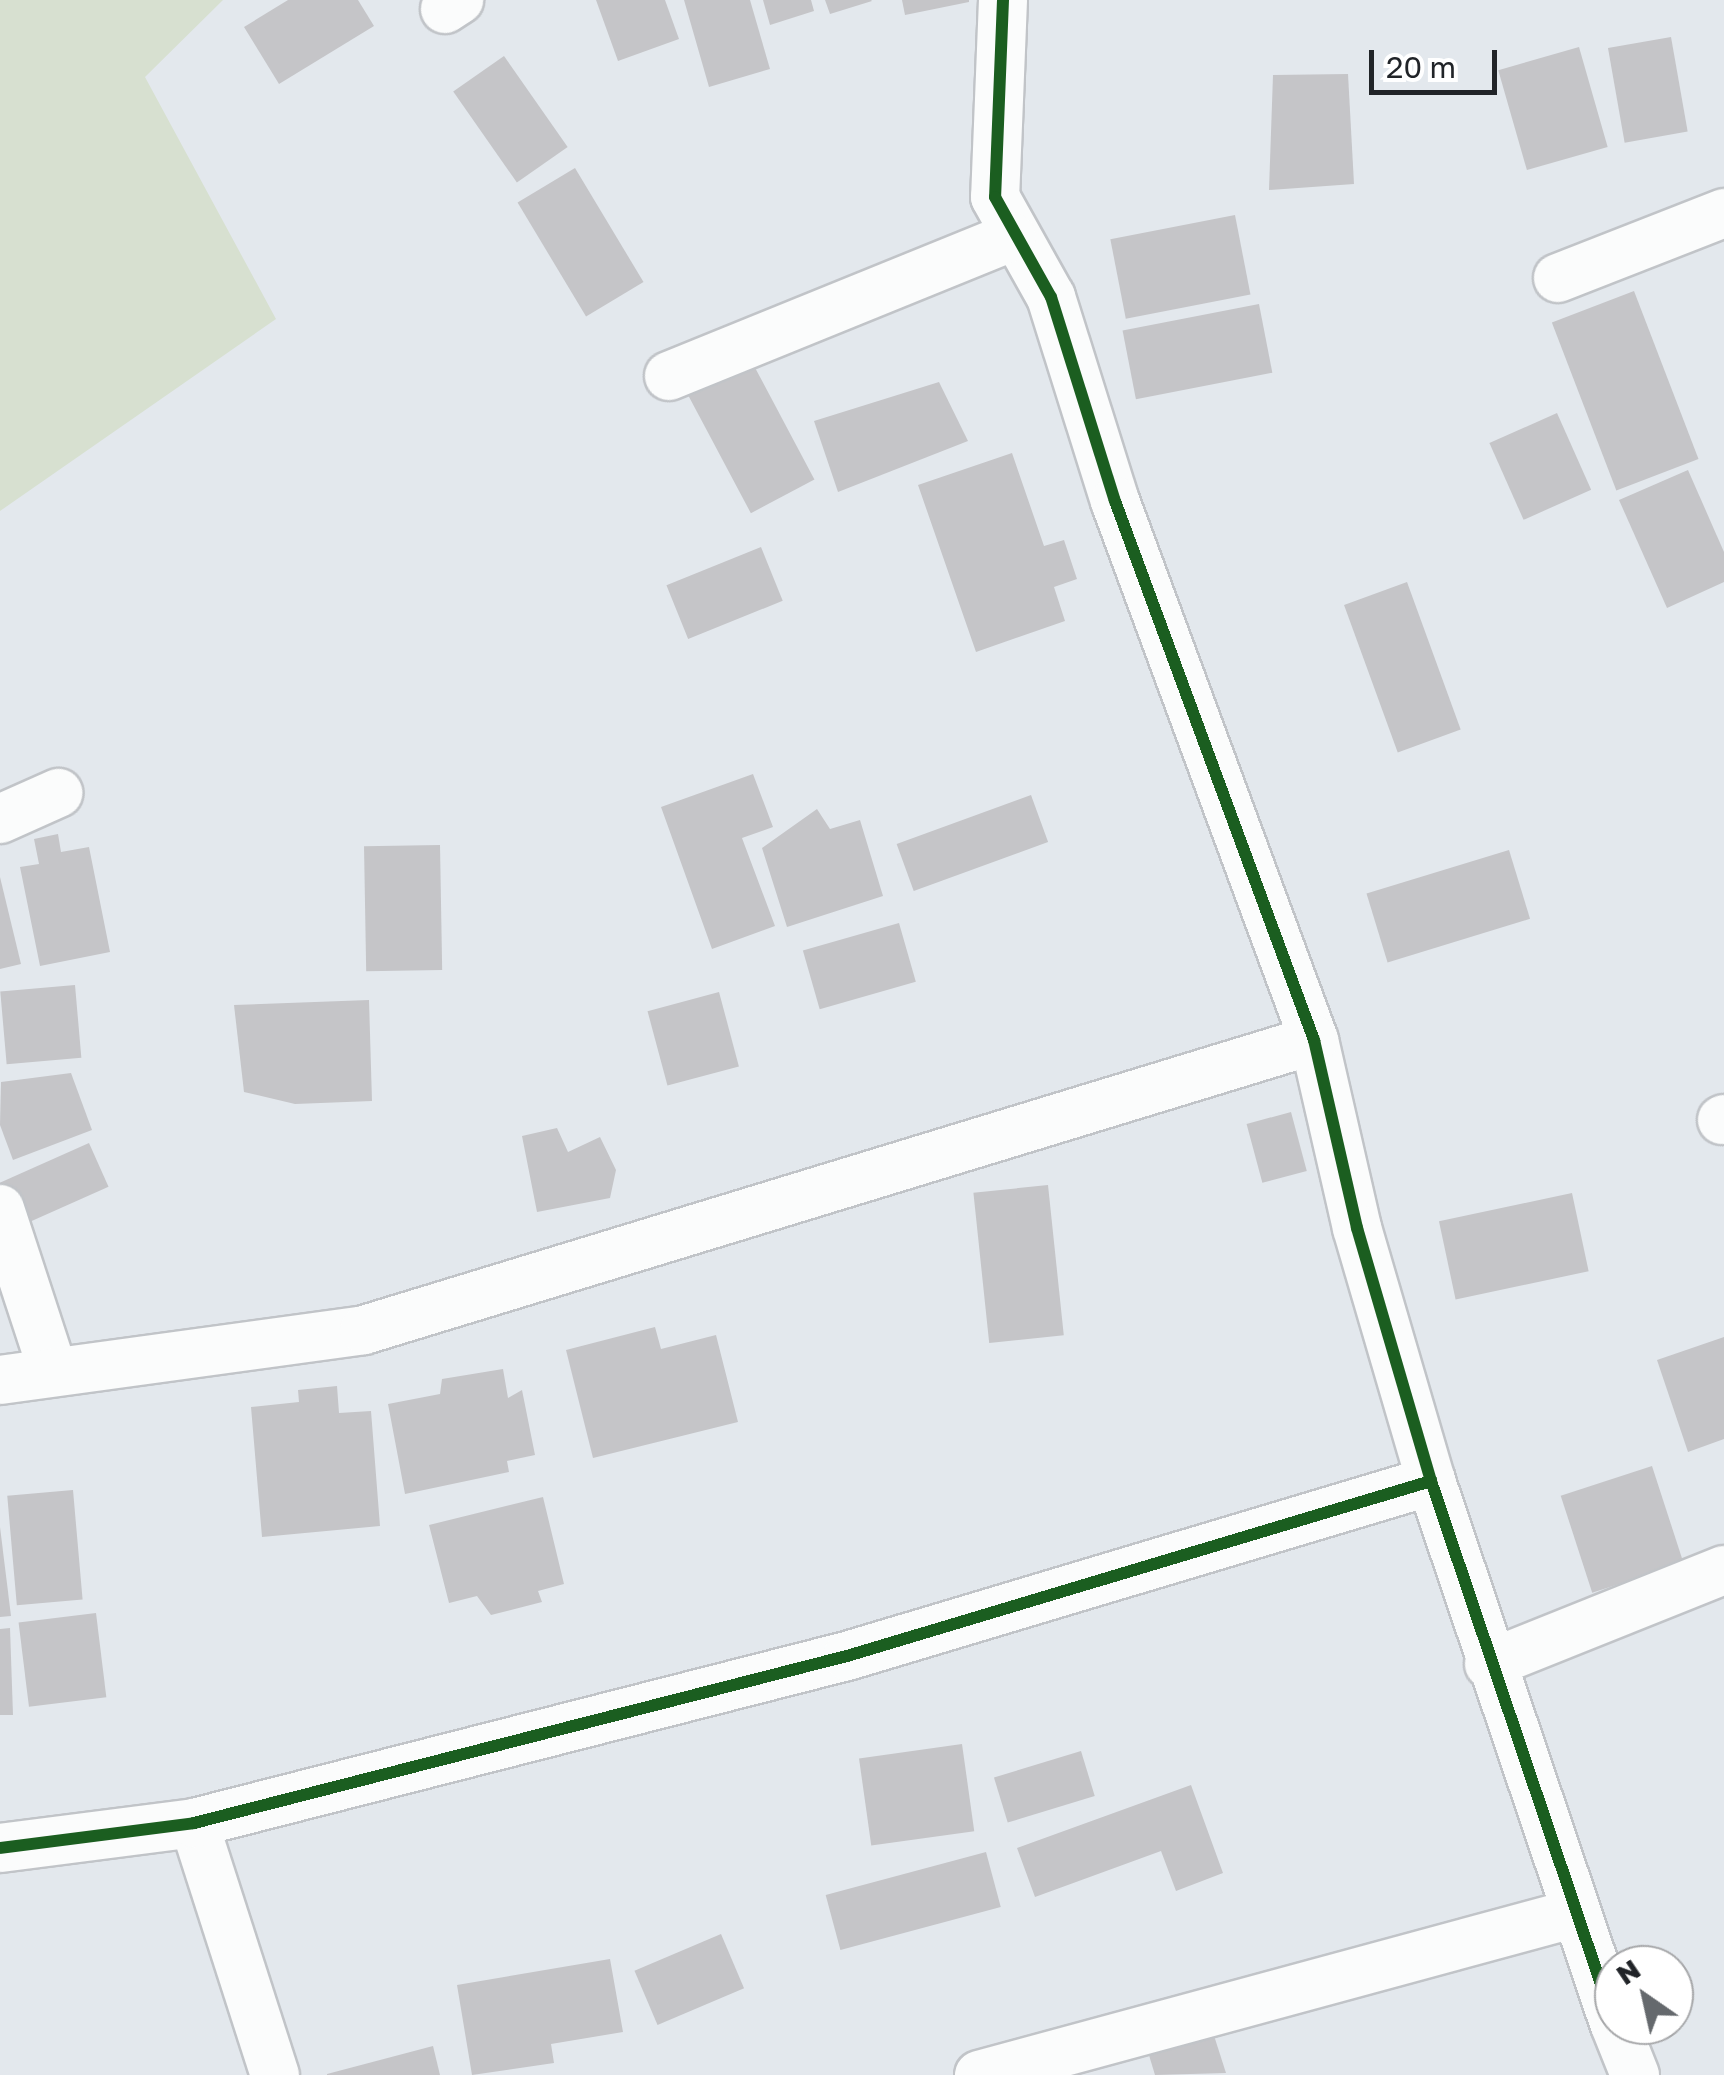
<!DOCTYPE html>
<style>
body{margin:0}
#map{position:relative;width:1724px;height:2075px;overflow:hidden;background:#e3e8ed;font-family:"Golos Text",sans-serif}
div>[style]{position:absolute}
.green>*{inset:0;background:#d7e0d0}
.building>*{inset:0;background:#c5c5c8;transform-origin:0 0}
.roads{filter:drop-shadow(2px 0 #c1c4c8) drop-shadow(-2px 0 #c1c4c8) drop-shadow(0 2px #c1c4c8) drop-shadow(0 -2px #c1c4c8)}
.street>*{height:48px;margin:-24px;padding:0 24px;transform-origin:24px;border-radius:24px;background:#fbfcfc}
.cycleway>*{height:12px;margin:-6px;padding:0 6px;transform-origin:6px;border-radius:6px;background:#1b5e20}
span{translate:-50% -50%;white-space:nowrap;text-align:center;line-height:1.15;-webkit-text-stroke:8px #fff;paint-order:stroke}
.north{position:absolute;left:1594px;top:1945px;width:100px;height:100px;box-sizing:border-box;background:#fff;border:2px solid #a6a7a9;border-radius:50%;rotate:326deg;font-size:28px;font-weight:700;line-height:40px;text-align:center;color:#212428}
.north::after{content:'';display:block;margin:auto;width:35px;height:45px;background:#65696d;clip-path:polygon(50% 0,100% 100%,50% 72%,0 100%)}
.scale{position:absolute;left:1369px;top:50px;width:128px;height:45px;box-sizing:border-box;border:5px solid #212428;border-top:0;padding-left:12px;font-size:30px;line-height:35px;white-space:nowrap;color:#212428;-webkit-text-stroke:8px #fff;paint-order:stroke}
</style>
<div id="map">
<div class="green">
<div style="clip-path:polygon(0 0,223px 0,145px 77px,276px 319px,0 511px)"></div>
</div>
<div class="building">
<div style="clip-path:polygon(288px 0,358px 0,374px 26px,279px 84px,244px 27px)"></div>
<div style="clip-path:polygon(596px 0,665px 0,679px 39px,618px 61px)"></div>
<div style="clip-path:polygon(684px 0,750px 0,770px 69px,709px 87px)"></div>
<div style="clip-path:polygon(763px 0,811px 0,814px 11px,770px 25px)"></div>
<div style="clip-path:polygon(825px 0,871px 0,872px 1px,830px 14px)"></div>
<div style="clip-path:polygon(902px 0,969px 0,969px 2px,905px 15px)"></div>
<div style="left:1671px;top:37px;width:96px;height:64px;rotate:80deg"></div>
<div style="left:1579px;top:47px;width:104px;height:84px;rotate:74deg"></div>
<div style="left:504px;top:56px;width:111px;height:62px;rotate:55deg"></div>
<div style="clip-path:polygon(1348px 74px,1354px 184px,1269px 190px,1273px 75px)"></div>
<div style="left:575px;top:168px;width:133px;height:67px;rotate:59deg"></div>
<div style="left:1235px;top:215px;width:81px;height:127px;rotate:79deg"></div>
<div style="left:1634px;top:291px;width:180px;height:88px;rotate:69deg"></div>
<div style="left:1259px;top:304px;width:70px;height:139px;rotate:79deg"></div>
<div style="left:752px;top:362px;width:133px;height:72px;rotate:62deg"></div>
<div style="clip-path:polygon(939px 382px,968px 441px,838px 492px,814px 421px)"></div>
<div style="left:1557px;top:413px;width:84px;height:74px;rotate:66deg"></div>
<div style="clip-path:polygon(1012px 453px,1044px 546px,1064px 540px,1077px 579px,1054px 587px,1065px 621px,976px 652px,918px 485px)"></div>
<div style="clip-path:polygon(1688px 470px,1724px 552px,1724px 582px,1667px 608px,1619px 500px)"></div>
<div style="left:761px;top:547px;width:58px;height:102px;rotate:68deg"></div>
<div style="left:1407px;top:582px;width:157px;height:67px;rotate:70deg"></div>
<div style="clip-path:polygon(753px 774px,773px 827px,742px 838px,775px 926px,712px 949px,661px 807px)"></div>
<div style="left:1031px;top:795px;width:50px;height:143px;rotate:70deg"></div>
<div style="clip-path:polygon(817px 809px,830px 829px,860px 820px,883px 896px,787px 927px,762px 848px)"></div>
<div style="clip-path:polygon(58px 834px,61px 852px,89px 847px,110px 952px,40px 966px,20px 867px,39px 864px,34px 839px)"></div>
<div style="left:440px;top:845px;width:125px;height:76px;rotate:89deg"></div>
<div style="left:1509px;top:850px;width:72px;height:149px;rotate:73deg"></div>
<div style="clip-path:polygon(0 877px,21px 964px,0 969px)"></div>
<div style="left:899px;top:923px;width:61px;height:100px;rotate:74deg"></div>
<div style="left:75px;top:985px;width:73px;height:75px;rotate:85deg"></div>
<div style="left:719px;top:992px;width:77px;height:74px;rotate:75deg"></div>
<div style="clip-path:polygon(369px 1000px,372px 1101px,295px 1104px,244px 1092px,234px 1005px)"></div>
<div style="clip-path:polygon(71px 1073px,92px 1130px,13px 1160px,0 1125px,1px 1082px)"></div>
<div style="left:1291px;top:1112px;width:61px;height:46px;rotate:75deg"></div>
<div style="clip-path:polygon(557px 1128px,568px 1152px,600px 1137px,616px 1170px,610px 1198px,537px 1212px,522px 1136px)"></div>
<div style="left:89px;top:1143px;width:48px;height:97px;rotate:66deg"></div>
<div style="left:1048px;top:1185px;width:151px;height:75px;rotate:84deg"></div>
<div style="left:1572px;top:1193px;width:80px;height:136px;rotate:78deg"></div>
<div style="clip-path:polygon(655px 1327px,661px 1349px,716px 1335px,738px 1422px,593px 1458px,566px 1350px)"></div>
<div style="clip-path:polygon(1724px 1337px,1724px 1439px,1688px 1452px,1657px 1360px)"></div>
<div style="clip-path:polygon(503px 1369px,508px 1398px,522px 1390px,535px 1455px,507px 1461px,509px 1472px,405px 1494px,388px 1404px,440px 1394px,442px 1379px)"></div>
<div style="clip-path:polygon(337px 1386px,339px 1413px,371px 1411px,380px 1526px,262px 1537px,251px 1407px,299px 1402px,298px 1390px)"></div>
<div style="left:1652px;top:1466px;width:102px;height:96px;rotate:72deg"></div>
<div style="left:73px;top:1490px;width:110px;height:66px;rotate:85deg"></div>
<div style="clip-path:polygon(543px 1497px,564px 1584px,538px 1591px,542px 1602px,491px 1615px,477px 1596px,449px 1603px,429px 1525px)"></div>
<div style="clip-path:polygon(0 1527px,11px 1616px,0 1617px)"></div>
<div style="left:96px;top:1613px;width:85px;height:78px;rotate:83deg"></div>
<div style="clip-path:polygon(10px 1628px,13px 1715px,0 1715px,0 1629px)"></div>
<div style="left:962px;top:1744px;width:88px;height:104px;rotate:82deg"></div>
<div style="left:1081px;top:1751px;width:47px;height:91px;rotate:73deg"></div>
<div style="clip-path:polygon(1191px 1785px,1223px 1873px,1176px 1891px,1161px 1851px,1035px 1897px,1017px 1848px)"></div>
<div style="left:986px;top:1852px;width:57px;height:166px;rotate:75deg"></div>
<div style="left:721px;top:1934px;width:59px;height:94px;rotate:67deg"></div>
<div style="clip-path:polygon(610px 1959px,623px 2032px,551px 2044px,554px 2063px,472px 2075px,457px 1985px)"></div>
<div style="clip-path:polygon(1209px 2020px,1226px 2073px,1155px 2075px,1145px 2042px)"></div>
<div style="clip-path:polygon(433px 2046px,440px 2075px,327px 2075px,327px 2074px)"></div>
</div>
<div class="roads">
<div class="street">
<div style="left:1003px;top:0;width:197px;rotate:92.3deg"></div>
<div style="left:995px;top:197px;width:115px;rotate:60.8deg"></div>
<div style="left:1051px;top:297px;width:214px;rotate:72.6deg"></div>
<div style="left:1115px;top:501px;width:575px;rotate:69.74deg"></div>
<div style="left:1314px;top:1040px;width:193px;rotate:77.1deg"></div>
<div style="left:1357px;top:1228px;width:264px;rotate:73.7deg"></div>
<div style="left:1431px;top:1481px;width:572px;rotate:71.34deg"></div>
<div style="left:445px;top:9px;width:17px;rotate:-33deg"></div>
<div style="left:1558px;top:278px;width:178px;rotate:-21.4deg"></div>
<div style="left:669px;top:376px;width:370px;rotate:-22.1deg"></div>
<div style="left:0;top:819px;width:64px;rotate:-24.1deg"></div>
<div style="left:1722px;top:1120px;width:2px;rotate:-27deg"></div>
<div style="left:0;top:1209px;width:170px;rotate:71.9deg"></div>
<div style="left:0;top:1380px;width:367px;rotate:-7.8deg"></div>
<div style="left:364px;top:1330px;width:993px;rotate:-16.98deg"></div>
<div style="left:1489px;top:1664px;width:253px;rotate:-21.8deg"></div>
<div style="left:194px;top:1823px;width:265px;rotate:72.2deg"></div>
<div style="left:0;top:1848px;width:196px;rotate:-7.3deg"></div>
<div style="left:194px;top:1823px;width:674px;rotate:-14.35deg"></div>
<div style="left:847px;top:1656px;width:610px;rotate:-16.68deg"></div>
<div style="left:1615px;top:2025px;width:54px;rotate:68.2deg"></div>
<div style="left:979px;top:2075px;width:614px;rotate:-15.19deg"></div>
</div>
</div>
<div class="cycleway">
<div style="left:1003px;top:0;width:197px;rotate:92.3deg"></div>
<div style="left:995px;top:197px;width:115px;rotate:60.8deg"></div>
<div style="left:1051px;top:297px;width:214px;rotate:72.6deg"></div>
<div style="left:1115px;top:501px;width:575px;rotate:69.74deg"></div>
<div style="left:1314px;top:1040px;width:193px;rotate:77.1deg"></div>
<div style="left:1357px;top:1228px;width:264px;rotate:73.7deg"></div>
<div style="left:1431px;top:1481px;width:572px;rotate:71.34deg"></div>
<div style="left:0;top:1848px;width:196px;rotate:-7.3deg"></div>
<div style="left:194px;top:1823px;width:674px;rotate:-14.35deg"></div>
<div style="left:847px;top:1656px;width:610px;rotate:-16.68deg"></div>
</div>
<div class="north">N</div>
<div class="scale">20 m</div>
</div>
